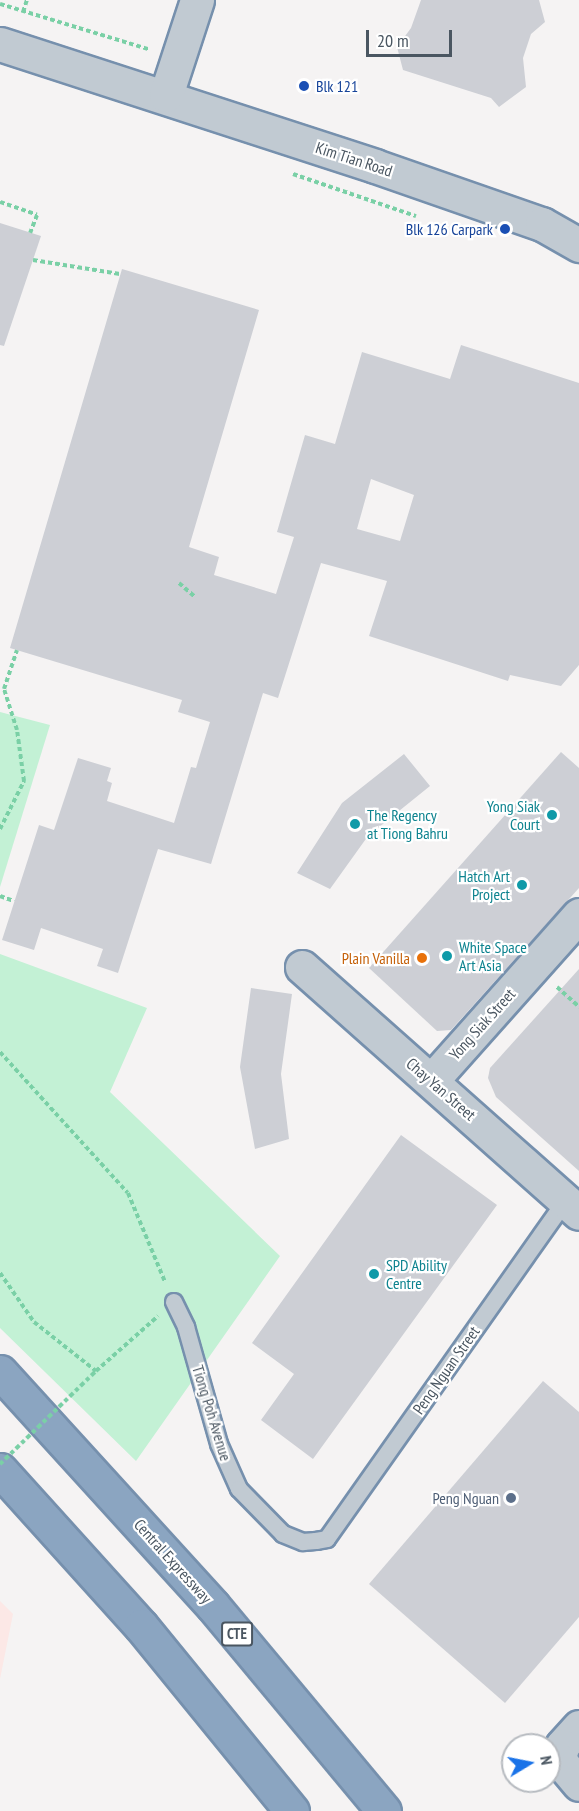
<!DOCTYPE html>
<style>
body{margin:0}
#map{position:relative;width:579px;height:1811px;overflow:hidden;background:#f5f3f3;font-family:"PT Sans Narrow",sans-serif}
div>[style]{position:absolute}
.medical>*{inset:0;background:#fce8e6}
.green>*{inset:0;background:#c3f1d5}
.building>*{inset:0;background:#cdcfd5}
.path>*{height:4px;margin-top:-2px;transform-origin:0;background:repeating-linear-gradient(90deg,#7ad0a6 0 4.5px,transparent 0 7.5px)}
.roads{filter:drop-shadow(2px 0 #7690ad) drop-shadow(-2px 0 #7690ad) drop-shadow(0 2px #7690ad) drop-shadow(0 -2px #7690ad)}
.lane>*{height:16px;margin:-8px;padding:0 8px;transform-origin:8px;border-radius:8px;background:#c1cad2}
.street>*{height:33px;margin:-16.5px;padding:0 16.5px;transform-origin:16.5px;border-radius:16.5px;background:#c1cad2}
.highway>*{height:33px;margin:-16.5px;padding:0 16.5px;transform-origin:16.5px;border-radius:16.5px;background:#8ba5c1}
.path-bridge>*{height:4px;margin-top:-2px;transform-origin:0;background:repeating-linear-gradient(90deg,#7ad0a6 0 4.5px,transparent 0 7.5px)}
.dots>*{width:16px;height:16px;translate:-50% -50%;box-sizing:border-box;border:3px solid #fff;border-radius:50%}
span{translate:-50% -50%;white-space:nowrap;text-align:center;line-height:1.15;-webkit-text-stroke:4.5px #fff;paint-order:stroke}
.shield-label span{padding:2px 4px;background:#fff;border:2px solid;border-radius:4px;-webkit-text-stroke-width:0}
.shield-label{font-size:15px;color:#4a5661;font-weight:700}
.transit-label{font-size:16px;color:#164399}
.left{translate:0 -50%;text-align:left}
.right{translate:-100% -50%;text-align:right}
.street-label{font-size:16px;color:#4a5661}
.culture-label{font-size:16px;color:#0d838f}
.food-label{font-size:16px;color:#c56008}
.service-label{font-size:16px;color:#4e5e75}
.north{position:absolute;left:501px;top:1733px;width:60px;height:60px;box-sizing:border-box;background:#fff;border:2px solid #b7bbc0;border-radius:50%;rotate:80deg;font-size:16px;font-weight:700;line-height:24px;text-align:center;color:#4a5661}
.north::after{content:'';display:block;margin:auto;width:21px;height:27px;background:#1a73e8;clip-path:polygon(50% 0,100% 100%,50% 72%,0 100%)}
.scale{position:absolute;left:366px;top:30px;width:86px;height:27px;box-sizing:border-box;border:3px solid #4a5661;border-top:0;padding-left:8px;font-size:18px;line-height:21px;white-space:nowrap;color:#4a5661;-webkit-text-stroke:4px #fff;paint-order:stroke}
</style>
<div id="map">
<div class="medical">
<div style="clip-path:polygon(0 1601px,13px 1614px,0 1679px)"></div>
</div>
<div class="green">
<div style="clip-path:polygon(0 712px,50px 725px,0 887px)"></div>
<div style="clip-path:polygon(0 954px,147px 1008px,110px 1092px,280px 1256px,136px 1461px,0 1328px)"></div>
</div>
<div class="building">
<div style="clip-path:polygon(421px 0,539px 0,545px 22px,531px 34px,523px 58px,526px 87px,499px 107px,491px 98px,403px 70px,397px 47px,411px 28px)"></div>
<div style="clip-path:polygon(0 223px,41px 236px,4px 346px,0 345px)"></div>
<div style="clip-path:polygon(evenodd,122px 269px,259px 310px,189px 547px,219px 557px,214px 575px,276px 594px,294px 537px,277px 532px,305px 435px,335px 444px,362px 352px,450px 379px,461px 345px,579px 383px,579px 665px,561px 686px,510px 675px,508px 681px,369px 636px,387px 581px,321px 563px,278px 698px,263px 693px,211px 864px,158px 849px,118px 973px,97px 966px,103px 949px,41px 928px,34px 950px,2px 940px,39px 825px,54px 830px,78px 758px,111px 768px,107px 781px,112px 783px,107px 801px,174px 823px,191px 767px,196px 768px,210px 722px,178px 712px,182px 700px,10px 648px,122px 269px,371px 479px,414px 495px,400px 541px,357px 529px,371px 479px)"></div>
<div style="clip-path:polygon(561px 752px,579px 768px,579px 888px,451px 1030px,437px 1031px,369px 968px)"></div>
<div style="clip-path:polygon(404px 754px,430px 786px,368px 836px,330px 889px,297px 873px,342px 803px)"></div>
<div style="clip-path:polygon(579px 969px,579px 1171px,496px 1097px,488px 1078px,490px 1068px)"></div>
<div style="clip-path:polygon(251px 988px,292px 994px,281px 1074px,289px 1139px,255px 1149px,240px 1067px)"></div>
<div style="clip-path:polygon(401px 1135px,497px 1205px,313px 1459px,261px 1420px,294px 1374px,252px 1343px)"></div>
<div style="clip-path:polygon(543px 1381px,579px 1412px,579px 1617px,505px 1703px,369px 1584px)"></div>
</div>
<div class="path">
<div style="left:0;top:4px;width:155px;rotate:16.9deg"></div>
<div style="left:23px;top:12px;width:13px;rotate:-72deg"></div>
<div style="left:293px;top:174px;width:130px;rotate:18.9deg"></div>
<div style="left:0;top:202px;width:39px;rotate:19deg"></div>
<div style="left:37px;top:215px;width:19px;rotate:111deg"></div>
<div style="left:33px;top:260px;width:88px;rotate:9.1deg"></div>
<div style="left:179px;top:583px;width:20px;rotate:41deg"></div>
<div style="left:0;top:829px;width:54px;rotate:-63.4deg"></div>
<div style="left:24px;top:781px;width:51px;rotate:-97.8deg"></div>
<div style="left:17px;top:730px;width:43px;rotate:-107.6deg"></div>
<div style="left:4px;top:689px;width:41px;rotate:-71.6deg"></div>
<div style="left:0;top:896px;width:15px;rotate:20deg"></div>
<div style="left:557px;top:987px;width:30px;rotate:42deg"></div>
<div style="left:0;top:1052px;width:190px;rotate:47.8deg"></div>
<div style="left:128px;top:1193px;width:96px;rotate:67.4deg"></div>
<div style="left:0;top:1273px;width:60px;rotate:55.2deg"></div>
<div style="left:34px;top:1322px;width:79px;rotate:38.3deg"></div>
<div style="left:96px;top:1371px;width:83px;rotate:-41.6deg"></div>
</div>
<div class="roads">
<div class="lane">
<div style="left:174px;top:1302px;width:28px;rotate:64deg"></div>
<div style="left:186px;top:1327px;width:122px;rotate:74.2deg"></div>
<div style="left:219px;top:1444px;width:49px;rotate:66deg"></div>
<div style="left:239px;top:1489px;width:63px;rotate:45.6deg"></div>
<div style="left:283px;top:1534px;width:22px;rotate:22deg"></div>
<div style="left:303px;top:1542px;width:13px;rotate:-4deg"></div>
<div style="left:316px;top:1541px;width:11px;rotate:-10deg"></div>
<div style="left:327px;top:1539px;width:413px;rotate:-54.8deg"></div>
</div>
<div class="street">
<div style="left:0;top:44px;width:394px;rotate:18deg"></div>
<div style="left:375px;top:166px;width:177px;rotate:19.2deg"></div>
<div style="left:542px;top:224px;width:43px;rotate:29.6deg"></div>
<div style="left:166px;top:95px;width:100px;rotate:-71.9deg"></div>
<div style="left:302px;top:967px;width:370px;rotate:41.6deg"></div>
<div style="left:432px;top:1080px;width:221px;rotate:-48.3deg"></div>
<div style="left:579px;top:1727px;width:25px;rotate:132deg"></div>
<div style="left:562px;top:1746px;width:14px;rotate:102deg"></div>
<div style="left:559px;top:1760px;width:31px;rotate:50deg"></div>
</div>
<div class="highway">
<div style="left:0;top:1372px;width:316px;rotate:47.7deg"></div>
<div style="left:213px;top:1606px;width:267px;rotate:50.2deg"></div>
<div style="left:0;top:1470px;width:210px;rotate:47.9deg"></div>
<div style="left:141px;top:1626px;width:239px;rotate:50.8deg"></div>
</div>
</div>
<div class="path-bridge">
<div style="left:0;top:1464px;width:134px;rotate:-44.1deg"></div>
</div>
<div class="dots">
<div style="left:304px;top:86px;background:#1a4fb4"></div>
<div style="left:505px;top:229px;background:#1a4fb4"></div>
<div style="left:552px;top:815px;background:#0f9aa8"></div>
<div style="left:355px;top:824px;background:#0f9aa8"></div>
<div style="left:522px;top:885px;background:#0f9aa8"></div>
<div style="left:447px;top:956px;background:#0f9aa8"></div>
<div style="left:422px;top:958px;background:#e8710a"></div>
<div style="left:374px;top:1274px;background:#0f9aa8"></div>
<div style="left:511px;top:1498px;background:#5c6f8a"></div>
</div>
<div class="shield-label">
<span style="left:237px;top:1634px">CTE</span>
</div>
<div class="transit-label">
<span class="left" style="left:316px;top:86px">Blk 121</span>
<span class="right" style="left:493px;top:229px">Blk 126 Carpark</span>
</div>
<div class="street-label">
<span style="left:354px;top:159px;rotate:18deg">Kim Tian Road</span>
<span style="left:482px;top:1024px;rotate:-48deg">Yong Siak Street</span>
<span style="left:441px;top:1089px;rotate:41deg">Chay Yan Street</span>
<span style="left:446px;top:1370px;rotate:-55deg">Peng Nguan Street</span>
<span style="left:212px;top:1413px;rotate:73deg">Tiong Poh Avenue</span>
<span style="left:173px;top:1561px;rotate:48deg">Central Expressway</span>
</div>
<div class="culture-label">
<span class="right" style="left:540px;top:815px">Yong Siak<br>Court</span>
<span class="left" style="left:367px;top:824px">The Regency<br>at Tiong Bahru</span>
<span class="right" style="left:510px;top:885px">Hatch Art<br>Project</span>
<span class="left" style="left:459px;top:956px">White Space<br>Art Asia</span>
<span class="left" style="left:386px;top:1274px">SPD Ability<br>Centre</span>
</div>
<div class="food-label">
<span class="right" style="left:410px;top:958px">Plain Vanilla</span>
</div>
<div class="service-label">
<span class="right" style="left:499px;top:1498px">Peng Nguan</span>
</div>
<div class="north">N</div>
<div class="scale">20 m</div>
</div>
